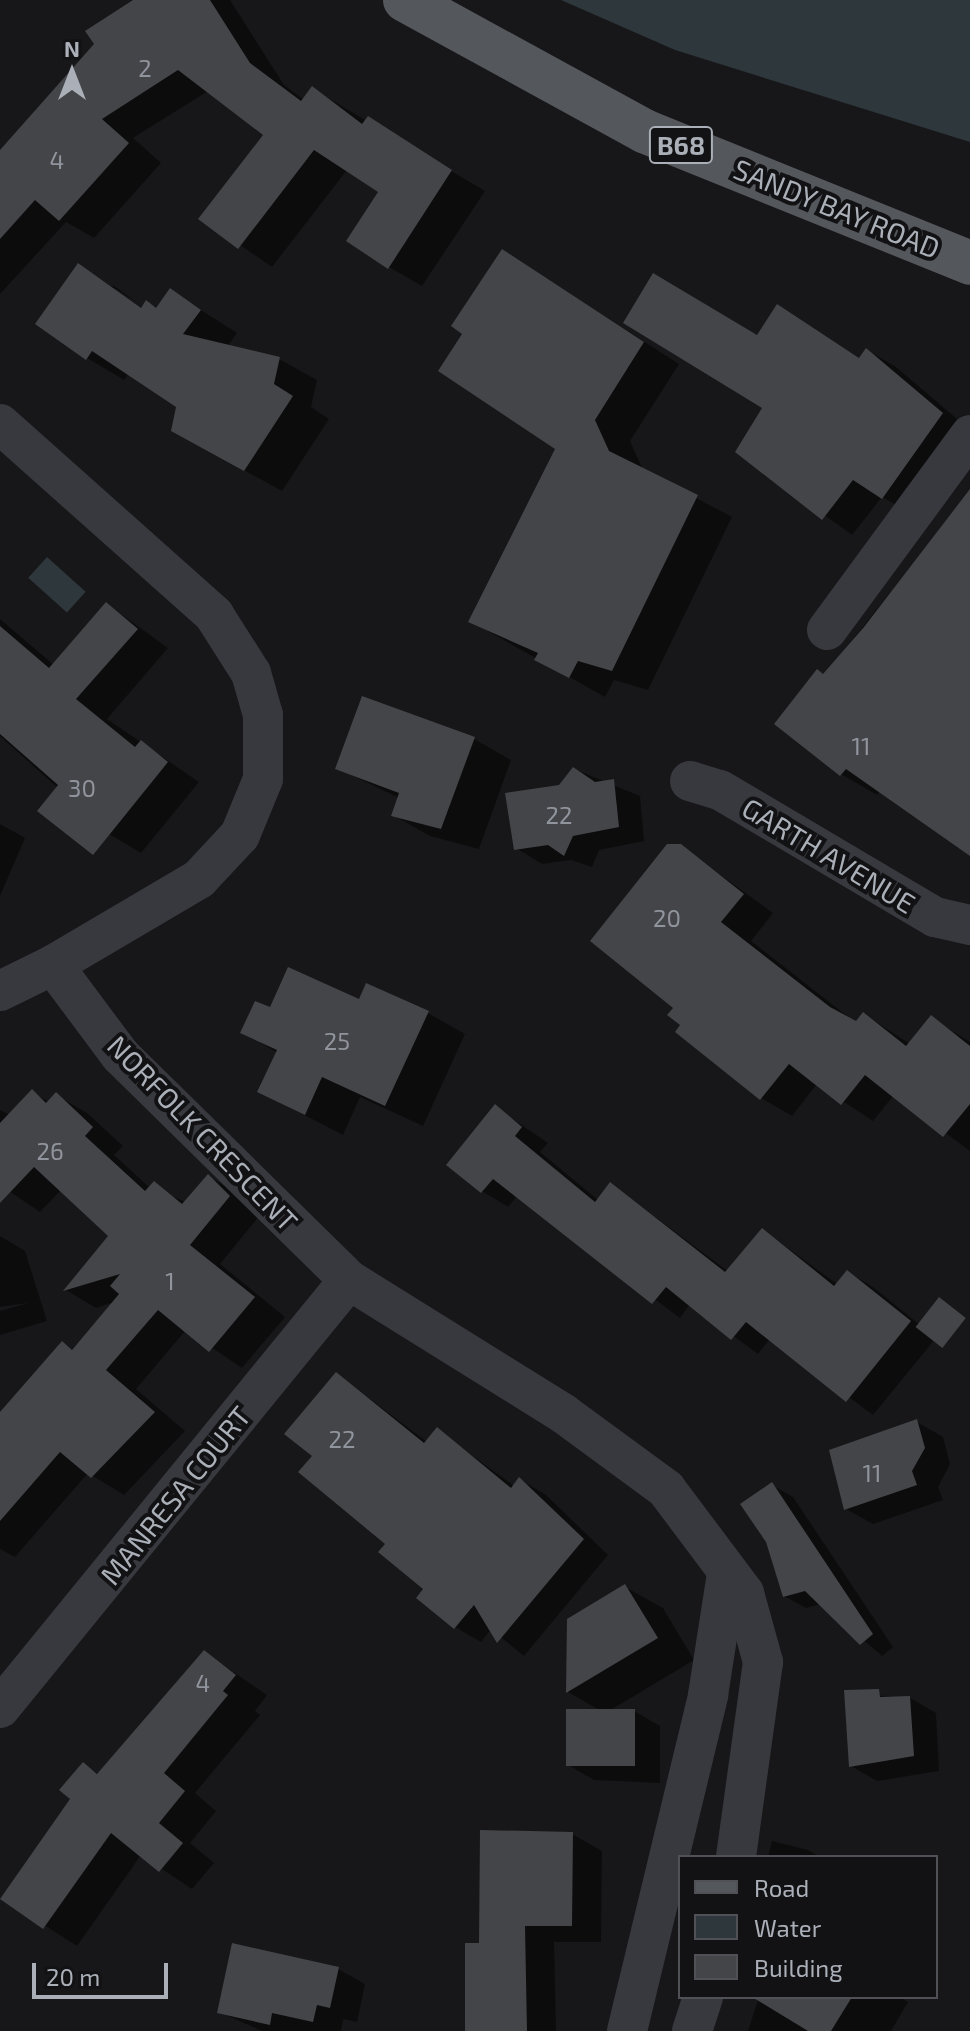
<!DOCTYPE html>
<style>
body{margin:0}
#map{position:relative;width:970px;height:2031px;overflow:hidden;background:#171719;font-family:"Exo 2",sans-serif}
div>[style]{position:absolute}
.water>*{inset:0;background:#2e373c;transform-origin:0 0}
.shadow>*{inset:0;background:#0007}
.building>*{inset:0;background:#444549;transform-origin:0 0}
.minor>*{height:40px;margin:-20px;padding:0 20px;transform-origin:20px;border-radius:20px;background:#38393e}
.primary>*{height:44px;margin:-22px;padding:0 22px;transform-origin:22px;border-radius:22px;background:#54575c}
span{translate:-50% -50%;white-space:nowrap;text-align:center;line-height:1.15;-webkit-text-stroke:8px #121214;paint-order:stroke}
.number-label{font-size:24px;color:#90949c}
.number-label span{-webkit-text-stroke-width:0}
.shield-label span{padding:2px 6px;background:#121214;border:2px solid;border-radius:6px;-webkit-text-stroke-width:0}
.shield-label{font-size:26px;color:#aaafb8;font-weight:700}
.street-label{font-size:28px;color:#aaafb8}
.legend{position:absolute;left:678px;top:1855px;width:260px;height:144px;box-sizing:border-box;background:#121214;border:2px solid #4f5156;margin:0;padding:10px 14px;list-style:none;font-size:24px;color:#aaafb8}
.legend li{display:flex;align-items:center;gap:16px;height:40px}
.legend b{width:40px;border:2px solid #4f5156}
.north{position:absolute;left:32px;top:32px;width:80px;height:80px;-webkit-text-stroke:6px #121214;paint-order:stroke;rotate:0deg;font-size:22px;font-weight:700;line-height:32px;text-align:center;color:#aaafb8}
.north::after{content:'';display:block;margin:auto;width:28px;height:36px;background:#aaafb8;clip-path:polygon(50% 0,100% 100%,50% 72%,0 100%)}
.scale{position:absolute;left:32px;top:1963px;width:136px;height:36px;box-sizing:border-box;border:4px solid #aaafb8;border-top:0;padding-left:10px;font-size:24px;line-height:28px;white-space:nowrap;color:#aaafb8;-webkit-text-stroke:6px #121214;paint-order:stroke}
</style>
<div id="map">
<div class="water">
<div style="clip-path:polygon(561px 0,970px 0,970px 142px,675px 50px)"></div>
<div style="left:47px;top:557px;width:52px;height:28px;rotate:42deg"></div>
</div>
<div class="shadow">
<div style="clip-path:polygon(137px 0,230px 0,284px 85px,304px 100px,313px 89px,485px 191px,422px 286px,389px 267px,381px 192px,347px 170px,272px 267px,201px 218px,266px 135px,208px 91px,133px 138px,161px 163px,94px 238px,66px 222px,0 294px,0 153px)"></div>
<div style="clip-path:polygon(503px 251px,679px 364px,630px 441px,643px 470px,732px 517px,648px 690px,614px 680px,605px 697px,470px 621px,558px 448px,465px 333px)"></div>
<div style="clip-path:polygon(evenodd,79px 266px,144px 307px,158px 310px,171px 291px,237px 333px,227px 347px,279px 359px,317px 380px,311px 407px,329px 419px,282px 491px,211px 452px,178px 406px,129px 373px,124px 380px,87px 358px,79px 266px,113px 285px,150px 312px,148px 315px,113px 290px,113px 285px)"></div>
<div style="clip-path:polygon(806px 324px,861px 359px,867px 350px,896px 367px,970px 430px,912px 514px,882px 497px,852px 535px,738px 452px,764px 407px,758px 337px)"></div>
<div style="clip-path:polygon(970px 492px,970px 854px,881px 790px,877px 795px,841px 774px,824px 676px)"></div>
<div style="clip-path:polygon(107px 604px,168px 648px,107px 719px,199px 782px,141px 853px,109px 834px,0 736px,0 619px,54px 665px)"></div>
<div style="clip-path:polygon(474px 739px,511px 760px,479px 849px,430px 836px,393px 815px,399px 798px,337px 768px)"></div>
<div style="clip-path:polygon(574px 769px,640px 796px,644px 841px,599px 850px,592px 867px,571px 860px,542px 864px,516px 848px)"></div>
<div style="clip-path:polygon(0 824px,25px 838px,0 896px)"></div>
<div style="clip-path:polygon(681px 846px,773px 913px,751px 941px,856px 1023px,864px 1014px,910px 1044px,931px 1018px,970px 1042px,970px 1151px,894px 1095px,873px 1121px,817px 1084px,792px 1116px,761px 1098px,683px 1025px,676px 1007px)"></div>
<div style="clip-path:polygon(360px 1002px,428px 1013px,465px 1034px,423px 1126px,360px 1097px,343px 1135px,260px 1092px,278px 1053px,242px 1032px,271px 1010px)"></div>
<div style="clip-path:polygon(32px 1092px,49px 1102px,56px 1095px,87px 1113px,123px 1146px,114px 1155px,150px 1188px,186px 1202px,208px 1176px,239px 1194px,260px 1215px,220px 1264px,285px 1317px,242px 1368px,186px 1330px,136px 1389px,185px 1431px,124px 1495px,88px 1473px,15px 1557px,0 1549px,0 1430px,114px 1302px,96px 1308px,66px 1290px,111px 1236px,61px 1190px,40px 1212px,0 1185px,0 1110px,10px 1115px)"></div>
<div style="clip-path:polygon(495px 1107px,548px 1143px,540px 1152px,598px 1200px,611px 1184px,729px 1272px,763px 1230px,837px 1284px,847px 1272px,873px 1287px,936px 1338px,873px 1415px,770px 1339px,758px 1354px,690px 1304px,680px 1318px,517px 1196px,508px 1207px,482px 1191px)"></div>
<div style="clip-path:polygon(0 1236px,25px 1251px,47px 1321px,0 1335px,0 1311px,28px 1303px,0 1307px)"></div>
<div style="clip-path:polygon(337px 1374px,427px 1442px,437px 1430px,514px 1486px,520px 1480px,545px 1494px,608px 1555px,524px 1656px,491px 1629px,481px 1642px,455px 1627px,314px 1456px)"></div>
<div style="clip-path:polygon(917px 1422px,943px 1437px,950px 1464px,938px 1487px,943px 1500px,873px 1524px,846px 1509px)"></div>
<div style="clip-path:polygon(772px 1485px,793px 1497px,893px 1647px,882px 1656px,821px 1604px,806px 1608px,784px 1596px)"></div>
<div style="clip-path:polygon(625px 1587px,663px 1608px,694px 1660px,609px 1711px,634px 1711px,660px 1726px,660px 1783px,594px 1780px,568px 1765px,601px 1711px,568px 1692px,569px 1620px)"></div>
<div style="clip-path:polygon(204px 1652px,267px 1695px,255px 1711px,260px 1715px,195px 1793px,216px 1811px,190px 1843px,214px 1863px,192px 1889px,141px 1855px,77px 1946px,3px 1899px,73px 1799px,83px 1764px,99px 1774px)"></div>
<div style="clip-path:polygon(847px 1693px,910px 1698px,936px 1713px,939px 1771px,877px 1781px,851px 1766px)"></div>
<div style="clip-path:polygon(572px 1834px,602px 1851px,601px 1942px,554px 1942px,556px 2031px,467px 2031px,480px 1945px)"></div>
<div style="clip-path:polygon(772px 1841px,808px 1850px,820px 1857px,768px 1857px)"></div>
<div style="clip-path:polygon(338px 1969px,365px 1984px,357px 2022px,343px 2019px,341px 2031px,262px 2031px,219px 2012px)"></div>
<div style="clip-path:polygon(759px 1997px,899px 1997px,908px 2002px,891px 2031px,748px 2031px)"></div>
</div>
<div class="building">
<div style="clip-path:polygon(133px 0,210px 0,250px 63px,301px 101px,312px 86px,362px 124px,368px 116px,452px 170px,388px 269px,346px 241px,378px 192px,314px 150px,238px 249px,198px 219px,263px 135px,178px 70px,102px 119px,129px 143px,59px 221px,35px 200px,0 239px,0 150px,94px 44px,85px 31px)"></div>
<div style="clip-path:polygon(502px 249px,644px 342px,595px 420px,609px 451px,698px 495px,612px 671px,578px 661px,569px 678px,534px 660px,538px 653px,468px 622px,555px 449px,438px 371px,462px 334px,451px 326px)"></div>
<div style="clip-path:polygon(78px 263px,141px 308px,146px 300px,156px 308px,170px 288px,201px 310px,183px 334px,280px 357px,274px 384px,293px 396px,244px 471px,171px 431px,176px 407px,92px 351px,86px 360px,35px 324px)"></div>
<div style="clip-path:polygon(653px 273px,757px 335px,777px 304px,859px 358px,866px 348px,943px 413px,882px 499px,853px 480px,822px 520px,735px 452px,762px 408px,623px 323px)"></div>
<div style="clip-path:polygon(970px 489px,970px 856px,846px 769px,840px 776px,774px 724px,817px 669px,823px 674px,864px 627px)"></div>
<div style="clip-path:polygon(106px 602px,138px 629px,76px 699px,135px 747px,141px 740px,168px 762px,93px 855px,37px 811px,58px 785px,0 734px,0 626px,49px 668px)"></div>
<div style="clip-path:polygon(362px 696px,475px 737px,441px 829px,391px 816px,399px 793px,335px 769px)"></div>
<div style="clip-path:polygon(573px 767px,595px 782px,614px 779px,619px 827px,573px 836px,564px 856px,548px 845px,514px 850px,505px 793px,559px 785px)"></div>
<div style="clip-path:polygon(667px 844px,681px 844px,744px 894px,721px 922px,830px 1007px,856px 1021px,863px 1012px,906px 1046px,931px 1015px,970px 1046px,970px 1104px,943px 1137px,865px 1075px,841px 1105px,789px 1064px,760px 1100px,675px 1032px,680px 1025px,667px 1015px,673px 1008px,590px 941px)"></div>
<div style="clip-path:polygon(288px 967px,359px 999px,366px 983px,429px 1011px,385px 1106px,322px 1077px,305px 1115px,257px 1092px,277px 1050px,240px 1033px,255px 1001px,270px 1007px)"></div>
<div style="clip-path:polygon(32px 1089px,46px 1103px,56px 1092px,93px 1127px,85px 1136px,145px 1191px,154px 1181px,182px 1204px,208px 1174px,230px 1196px,190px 1245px,255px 1297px,209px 1352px,158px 1310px,106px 1370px,155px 1412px,91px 1478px,60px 1452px,0 1521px,0 1412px,62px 1341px,72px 1350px,119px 1294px,110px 1286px,120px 1274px,63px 1291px,108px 1236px,34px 1167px,0 1203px,0 1123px)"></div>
<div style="clip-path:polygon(495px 1104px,522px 1127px,515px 1136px,595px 1202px,610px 1182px,725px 1272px,762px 1228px,834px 1286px,847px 1270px,911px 1321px,846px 1402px,746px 1322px,731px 1340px,666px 1287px,652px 1304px,493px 1179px,481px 1193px,446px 1165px)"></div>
<div style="left:939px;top:1297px;width:34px;height:38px;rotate:38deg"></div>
<div style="clip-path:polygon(336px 1372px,424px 1443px,437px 1427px,511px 1488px,519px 1477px,584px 1539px,497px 1643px,474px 1605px,454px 1629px,416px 1598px,423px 1589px,378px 1552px,385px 1544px,298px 1472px,312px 1456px,284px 1434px)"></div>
<div style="clip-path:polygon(917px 1419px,925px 1448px,912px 1471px,917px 1485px,844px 1510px,829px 1450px)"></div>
<div style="clip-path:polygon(772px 1482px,873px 1634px,860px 1645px,805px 1591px,783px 1597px,766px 1542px,740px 1504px)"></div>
<div style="clip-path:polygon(625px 1584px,658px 1638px,566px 1693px,567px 1619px)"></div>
<div style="clip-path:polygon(204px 1650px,236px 1675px,223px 1691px,228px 1695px,164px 1773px,185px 1791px,159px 1823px,183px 1843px,159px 1872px,111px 1833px,43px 1929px,0 1899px,70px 1799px,59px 1790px,83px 1762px,97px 1774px)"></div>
<div style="clip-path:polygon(879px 1689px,880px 1697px,910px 1696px,914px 1756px,849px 1767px,844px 1690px)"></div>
<div style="left:566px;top:1709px;width:69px;height:57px"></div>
<div style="clip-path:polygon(480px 1830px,573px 1832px,572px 1926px,525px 1926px,527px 2031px,465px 2031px,465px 1943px,479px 1943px)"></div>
<div style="clip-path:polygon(232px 1943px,339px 1967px,330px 2008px,317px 2005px,313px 2022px,272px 2013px,270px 2025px,217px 2013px)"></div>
<div style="clip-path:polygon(752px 1997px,852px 1997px,831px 2031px,808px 2031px)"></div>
</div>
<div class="minor">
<div style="left:0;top:424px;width:287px;rotate:41.7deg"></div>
<div style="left:214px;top:615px;width:69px;rotate:57.5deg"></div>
<div style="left:251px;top:673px;width:44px;rotate:74.1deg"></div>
<div style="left:263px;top:715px;width:64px;rotate:90deg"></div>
<div style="left:263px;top:779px;width:61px;rotate:112.3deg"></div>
<div style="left:240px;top:835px;width:60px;rotate:133deg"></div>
<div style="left:199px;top:879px;width:169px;rotate:149.5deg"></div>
<div style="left:53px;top:965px;width:112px;rotate:53.3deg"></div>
<div style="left:120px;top:1055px;width:321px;rotate:44.5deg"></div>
<div style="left:349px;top:1280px;width:253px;rotate:31.9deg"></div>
<div style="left:564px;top:1414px;width:127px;rotate:36.3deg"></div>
<div style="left:666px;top:1489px;width:130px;rotate:53.1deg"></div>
<div style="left:744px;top:1593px;width:72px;rotate:74.6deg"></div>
<div style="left:763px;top:1662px;width:197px;rotate:97.9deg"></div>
<div style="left:827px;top:630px;width:242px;rotate:-53.7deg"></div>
<div style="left:690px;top:781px;width:31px;rotate:17deg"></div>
<div style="left:720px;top:790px;width:250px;rotate:30.6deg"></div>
<div style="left:935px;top:917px;width:36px;rotate:13deg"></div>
<div style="left:0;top:991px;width:59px;rotate:-26.1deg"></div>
<div style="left:0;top:1708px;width:552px;rotate:-50.81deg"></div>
<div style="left:627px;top:2031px;width:346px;rotate:-76.4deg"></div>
<div style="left:708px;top:1695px;width:122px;rotate:-81.1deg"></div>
<div style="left:692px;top:2031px;width:36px;rotate:-72deg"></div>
</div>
<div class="primary">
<div style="left:405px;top:0;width:273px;rotate:28.7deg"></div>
<div style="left:644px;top:131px;width:352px;rotate:22deg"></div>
</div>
<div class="number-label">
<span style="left:145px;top:68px">2</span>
<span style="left:57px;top:160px">4</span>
<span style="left:861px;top:746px">11</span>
<span style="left:82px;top:788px">30</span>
<span style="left:559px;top:815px">22</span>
<span style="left:667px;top:918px">20</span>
<span style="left:337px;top:1041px">25</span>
<span style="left:50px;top:1151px">26</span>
<span style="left:170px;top:1281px">1</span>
<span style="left:342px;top:1439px">22</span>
<span style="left:872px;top:1473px">11</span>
<span style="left:203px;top:1683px">4</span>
</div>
<div class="shield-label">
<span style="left:681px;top:145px">B68</span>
</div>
<div class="street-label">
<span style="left:837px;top:208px;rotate:22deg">SANDY BAY ROAD</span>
<span style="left:829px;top:855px;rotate:31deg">GARTH AVENUE</span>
<span style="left:203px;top:1133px;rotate:46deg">NORFOLK CRESCENT</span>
<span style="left:175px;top:1495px;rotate:-51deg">MANRESA COURT</span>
</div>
<ul class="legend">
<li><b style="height:10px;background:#54575c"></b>Road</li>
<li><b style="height:22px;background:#2e373c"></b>Water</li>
<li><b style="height:22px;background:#444549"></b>Building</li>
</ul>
<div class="north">N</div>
<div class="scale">20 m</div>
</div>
